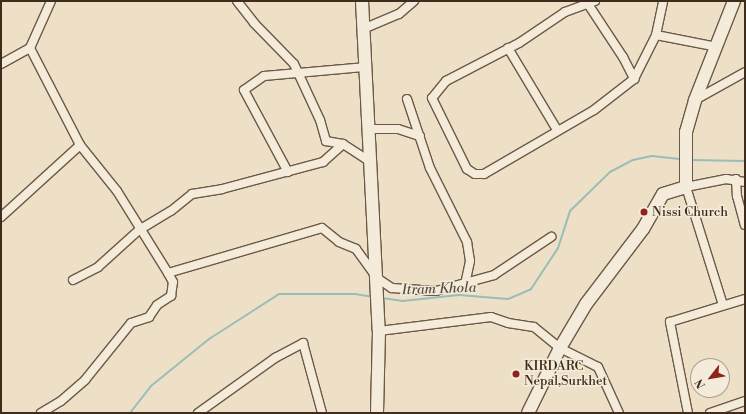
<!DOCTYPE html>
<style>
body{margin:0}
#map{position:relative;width:746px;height:414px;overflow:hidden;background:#eee0c6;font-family:"Libre Bodoni",serif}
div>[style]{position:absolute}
.stream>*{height:2px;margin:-1px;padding:0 1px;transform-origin:1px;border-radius:1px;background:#99bdb8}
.roads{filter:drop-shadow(1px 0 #6c5947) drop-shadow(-1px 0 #6c5947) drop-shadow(0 1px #6c5947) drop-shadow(0 -1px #6c5947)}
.street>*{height:8px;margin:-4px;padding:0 4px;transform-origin:4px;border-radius:4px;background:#f4ebda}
.secondary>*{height:12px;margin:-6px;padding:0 6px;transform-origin:6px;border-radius:6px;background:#f4ebda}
.dots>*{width:11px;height:11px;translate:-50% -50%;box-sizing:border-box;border:2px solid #f4ebda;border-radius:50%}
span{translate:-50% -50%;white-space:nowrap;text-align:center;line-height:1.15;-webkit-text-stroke:3px #f4ebda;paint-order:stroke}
.poi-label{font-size:13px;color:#402c1d}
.left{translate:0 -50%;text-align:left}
.water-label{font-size:14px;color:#565044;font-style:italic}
.frame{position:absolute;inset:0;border:2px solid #402c1d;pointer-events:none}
.north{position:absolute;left:690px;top:358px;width:40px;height:40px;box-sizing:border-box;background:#f4ebda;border:1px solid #ac9f8e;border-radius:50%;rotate:239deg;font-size:11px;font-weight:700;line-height:16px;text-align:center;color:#402c1d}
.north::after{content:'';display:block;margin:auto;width:14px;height:18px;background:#8f2418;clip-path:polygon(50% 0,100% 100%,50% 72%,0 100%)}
</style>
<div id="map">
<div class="stream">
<div style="left:690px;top:160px;width:55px;rotate:1deg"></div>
<div style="left:382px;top:298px;width:21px;rotate:8deg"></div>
<div style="left:403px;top:301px;width:56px;rotate:-6.1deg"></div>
<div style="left:459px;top:295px;width:49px;rotate:4.7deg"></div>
<div style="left:508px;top:299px;width:25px;rotate:-23deg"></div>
<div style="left:531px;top:289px;width:49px;rotate:-56.6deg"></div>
<div style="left:558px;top:248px;width:39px;rotate:-72deg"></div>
<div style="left:570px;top:211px;width:56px;rotate:-44.3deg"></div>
<div style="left:610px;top:172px;width:26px;rotate:-28deg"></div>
<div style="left:633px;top:160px;width:19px;rotate:-12deg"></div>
<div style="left:652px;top:156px;width:30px;rotate:6deg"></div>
<div style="left:130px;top:413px;width:34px;rotate:-52deg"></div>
<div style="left:151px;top:386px;width:75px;rotate:-39deg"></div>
<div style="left:209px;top:339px;width:83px;rotate:-32.7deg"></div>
<div style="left:279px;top:294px;width:76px"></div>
<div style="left:355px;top:294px;width:19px;rotate:9deg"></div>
</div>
<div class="roads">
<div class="street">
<div style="left:237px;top:1px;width:28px;rotate:52deg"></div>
<div style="left:254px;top:23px;width:57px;rotate:45.7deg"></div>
<div style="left:294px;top:64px;width:62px;rotate:65.1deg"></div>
<div style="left:320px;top:120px;width:22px;rotate:74deg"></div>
<div style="left:326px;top:141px;width:17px;rotate:10deg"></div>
<div style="left:595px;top:1px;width:32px;rotate:160deg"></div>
<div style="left:565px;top:12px;width:55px;rotate:146deg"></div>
<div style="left:519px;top:43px;width:82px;rotate:152.5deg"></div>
<div style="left:446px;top:81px;width:22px;rotate:129deg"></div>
<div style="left:432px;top:98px;width:79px;rotate:63.8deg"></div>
<div style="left:467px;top:169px;width:9px;rotate:32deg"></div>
<div style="left:475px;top:174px;width:9px"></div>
<div style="left:484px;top:174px;width:127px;rotate:-30.2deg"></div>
<div style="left:594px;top:110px;width:51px;rotate:-37.8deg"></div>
<div style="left:634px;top:79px;width:49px;rotate:-63.4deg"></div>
<div style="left:656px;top:35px;width:62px;rotate:11.1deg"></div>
<div style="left:588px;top:4px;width:64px;rotate:56.6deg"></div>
<div style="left:623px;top:57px;width:25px;rotate:63deg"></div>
<div style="left:363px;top:29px;width:39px;rotate:-23deg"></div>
<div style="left:399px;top:14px;width:20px;rotate:-41deg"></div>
<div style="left:656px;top:35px;width:35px;rotate:-78deg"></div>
<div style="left:30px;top:48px;width:109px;rotate:62.7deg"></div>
<div style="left:80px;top:145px;width:59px;rotate:51.2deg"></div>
<div style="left:117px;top:191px;width:97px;rotate:58.1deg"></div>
<div style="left:168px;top:273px;width:160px;rotate:-16.3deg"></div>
<div style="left:322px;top:228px;width:22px;rotate:39deg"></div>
<div style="left:339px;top:242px;width:18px;rotate:22deg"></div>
<div style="left:356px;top:249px;width:36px;rotate:54deg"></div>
<div style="left:377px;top:278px;width:18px;rotate:34deg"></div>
<div style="left:392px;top:288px;width:44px;rotate:3.9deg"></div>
<div style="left:436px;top:291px;width:60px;rotate:-15.4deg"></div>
<div style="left:494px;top:275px;width:69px;rotate:-33.7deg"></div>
<div style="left:508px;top:48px;width:96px;rotate:59.1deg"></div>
<div style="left:1px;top:64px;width:33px;rotate:-29deg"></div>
<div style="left:30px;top:48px;width:51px;rotate:-65.9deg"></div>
<div style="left:407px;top:99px;width:73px;rotate:71.6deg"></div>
<div style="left:430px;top:168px;width:83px;rotate:63.4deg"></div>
<div style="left:467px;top:242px;width:19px;rotate:81deg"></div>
<div style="left:470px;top:261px;width:25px;rotate:102deg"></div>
<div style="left:695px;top:100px;width:57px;rotate:-29.2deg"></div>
<div style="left:367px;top:129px;width:31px"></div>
<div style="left:398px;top:129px;width:23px;rotate:18deg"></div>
<div style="left:288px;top:172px;width:93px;rotate:-118.2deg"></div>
<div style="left:244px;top:90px;width:24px;rotate:-35deg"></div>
<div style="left:264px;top:76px;width:100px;rotate:-5.1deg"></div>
<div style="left:736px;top:179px;width:17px;rotate:87deg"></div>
<div style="left:737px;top:196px;width:30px;rotate:75deg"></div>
<div style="left:1px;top:217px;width:107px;rotate:-42.3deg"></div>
<div style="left:73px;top:280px;width:28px;rotate:-27deg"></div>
<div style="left:98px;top:267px;width:55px;rotate:-42.1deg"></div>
<div style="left:139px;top:230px;width:37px;rotate:-31deg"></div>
<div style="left:171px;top:211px;width:27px;rotate:-39deg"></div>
<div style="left:192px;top:194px;width:30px;rotate:-9deg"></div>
<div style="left:222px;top:189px;width:105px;rotate:-15deg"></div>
<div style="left:323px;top:162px;width:27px;rotate:-42deg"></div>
<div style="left:343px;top:144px;width:31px;rotate:33deg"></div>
<div style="left:723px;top:305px;width:124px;rotate:-107.4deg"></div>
<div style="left:686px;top:187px;width:41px;rotate:-11.3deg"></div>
<div style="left:726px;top:179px;width:19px;rotate:9deg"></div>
<div style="left:379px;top:331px;width:113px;rotate:-7.1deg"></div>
<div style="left:491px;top:317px;width:18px;rotate:19deg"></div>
<div style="left:508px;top:323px;width:26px;rotate:9deg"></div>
<div style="left:534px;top:327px;width:33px;rotate:39deg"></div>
<div style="left:560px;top:348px;width:42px;rotate:26.6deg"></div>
<div style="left:598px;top:367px;width:51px;rotate:65.5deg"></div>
<div style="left:41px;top:413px;width:23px;rotate:-31deg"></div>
<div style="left:61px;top:401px;width:32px;rotate:-41deg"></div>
<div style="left:85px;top:380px;width:73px;rotate:-51.1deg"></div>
<div style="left:131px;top:323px;width:19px;rotate:-18deg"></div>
<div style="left:149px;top:317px;width:14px;rotate:-56deg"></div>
<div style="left:157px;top:305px;width:17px;rotate:-33deg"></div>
<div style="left:171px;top:296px;width:14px;rotate:-82deg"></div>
<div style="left:173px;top:282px;width:10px;rotate:-119deg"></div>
<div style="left:198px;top:413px;width:95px;rotate:-35.5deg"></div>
<div style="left:275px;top:358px;width:32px;rotate:-28deg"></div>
<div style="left:303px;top:343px;width:73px;rotate:74.8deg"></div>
<div style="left:688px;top:413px;width:93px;rotate:-101.2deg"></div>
<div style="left:670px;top:322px;width:78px;rotate:-17deg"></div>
<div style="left:710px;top:413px;width:37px;rotate:-19deg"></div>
</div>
<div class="secondary">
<div style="left:362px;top:1px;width:330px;rotate:87.1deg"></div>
<div style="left:379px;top:331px;width:82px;rotate:91.4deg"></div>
<div style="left:528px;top:413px;width:72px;rotate:-63.8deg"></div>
<div style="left:560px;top:348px;width:51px;rotate:-59.4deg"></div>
<div style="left:586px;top:304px;width:94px;rotate:-52.8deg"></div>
<div style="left:643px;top:229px;width:40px;rotate:-60.3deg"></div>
<div style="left:663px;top:194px;width:24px;rotate:-17deg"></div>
<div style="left:686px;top:187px;width:55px;rotate:-90deg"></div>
<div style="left:686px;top:132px;width:33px;rotate:-74deg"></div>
<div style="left:695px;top:100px;width:106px;rotate:-68.5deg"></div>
</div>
</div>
<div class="dots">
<div style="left:644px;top:212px;background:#8f2418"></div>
<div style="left:516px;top:374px;background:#8f2418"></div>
</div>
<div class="poi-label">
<span class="left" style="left:652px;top:212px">Nissi Church</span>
<span class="left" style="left:524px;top:374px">KIRDARC<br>Nepal,Surkhet</span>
</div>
<div class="water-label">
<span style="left:439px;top:289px;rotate:-2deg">Itram Khola</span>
</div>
<div class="frame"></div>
<div class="north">N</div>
</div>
